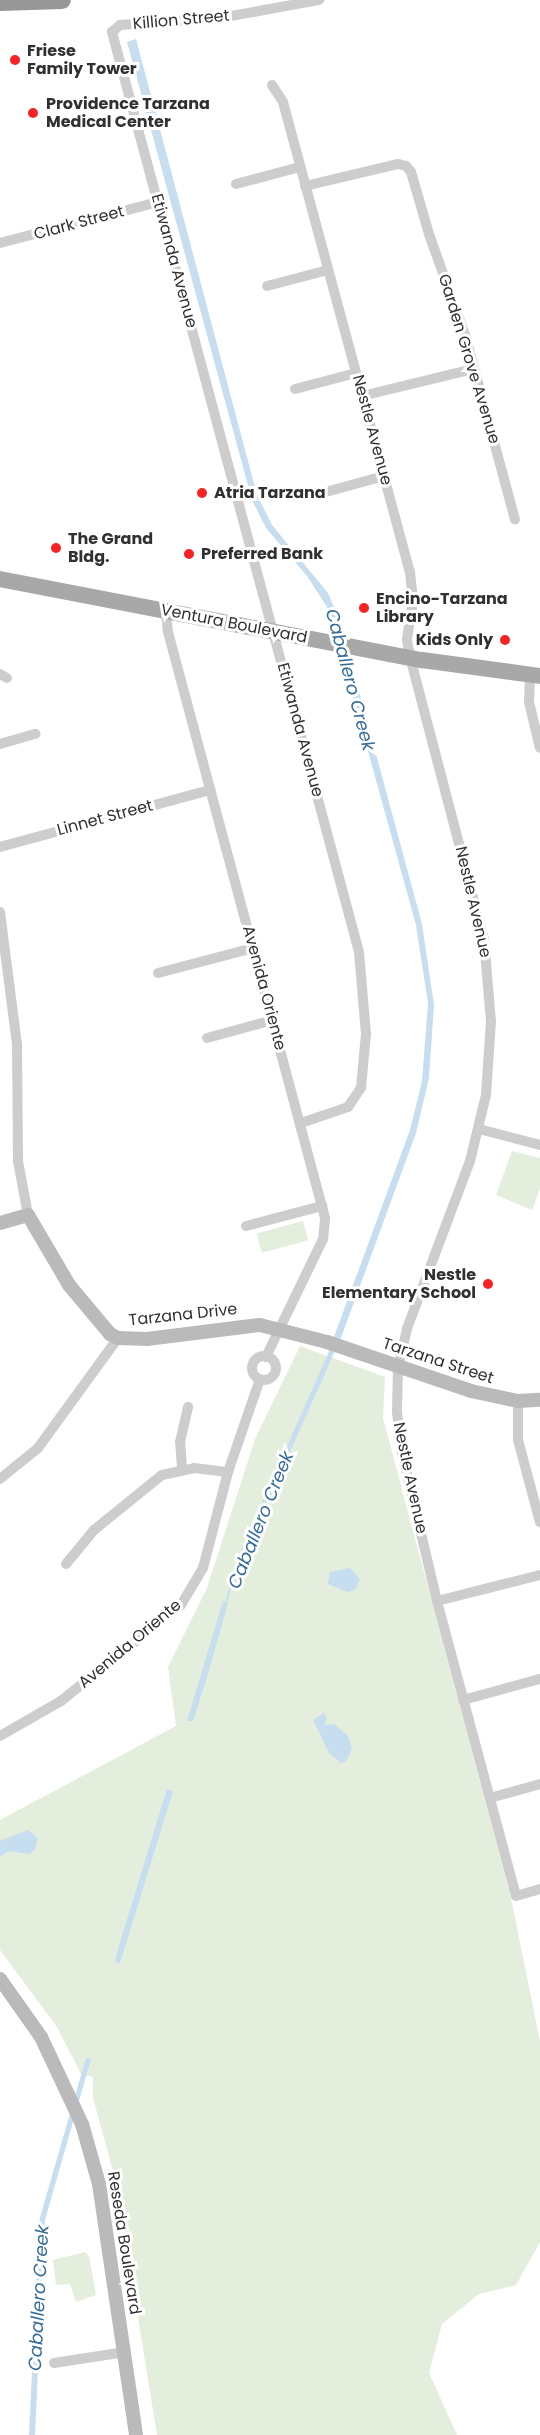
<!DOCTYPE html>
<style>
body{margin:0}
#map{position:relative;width:540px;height:2435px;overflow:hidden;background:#fff;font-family:Poppins,sans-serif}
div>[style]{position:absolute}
.green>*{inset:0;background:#e4eedc;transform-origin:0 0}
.water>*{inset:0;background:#c7ddf0}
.stream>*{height:2px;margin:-1px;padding:0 1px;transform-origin:1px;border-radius:1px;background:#c7ddf0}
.street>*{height:10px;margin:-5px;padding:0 5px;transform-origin:5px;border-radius:5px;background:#cdcdcd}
.street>.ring{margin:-5px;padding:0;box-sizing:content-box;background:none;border:10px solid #cdcdcd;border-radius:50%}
.secondary>*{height:14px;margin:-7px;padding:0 7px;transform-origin:7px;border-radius:7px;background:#bababa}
.primary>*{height:16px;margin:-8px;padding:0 8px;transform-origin:8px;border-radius:8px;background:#a8a8a8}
.highway>*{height:18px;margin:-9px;padding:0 9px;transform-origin:9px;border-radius:9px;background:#979797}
.dots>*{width:16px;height:16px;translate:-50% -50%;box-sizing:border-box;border:3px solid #fff;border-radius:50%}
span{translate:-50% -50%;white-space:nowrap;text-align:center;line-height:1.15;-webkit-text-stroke:6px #fff;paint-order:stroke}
.street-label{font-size:16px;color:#303030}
.poi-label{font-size:16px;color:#303030;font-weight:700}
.left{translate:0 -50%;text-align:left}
.right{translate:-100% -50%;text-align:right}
.water-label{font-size:18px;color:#356c9a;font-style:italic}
</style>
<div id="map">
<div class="green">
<div style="clip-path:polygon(512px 1151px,540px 1158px,540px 1189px,532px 1210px,496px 1195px)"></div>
<div style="left:303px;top:1221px;width:20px;height:48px;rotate:75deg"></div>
<div style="clip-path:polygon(300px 1346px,385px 1377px,383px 1418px,511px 1898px,540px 2041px,540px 2242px,516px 2285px,479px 2294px,442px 2324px,429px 2373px,457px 2435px,157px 2435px,116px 2182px,93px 2098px,93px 2077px,81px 2074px,57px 2027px,0 1950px,0 1820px,176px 1726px,168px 1667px,207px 1588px,255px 1439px)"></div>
<div style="clip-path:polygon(85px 2252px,89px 2256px,96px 2295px,76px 2302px,70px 2284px,56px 2285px,53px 2260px)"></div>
</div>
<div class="water">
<div style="clip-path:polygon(136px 39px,257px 495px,272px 525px,328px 593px,340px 621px,422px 924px,434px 1005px,429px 1078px,416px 1133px,342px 1335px,245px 1553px,233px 1588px,229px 1587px,241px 1550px,327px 1356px,410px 1130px,422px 1081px,428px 1003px,416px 925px,329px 610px,307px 576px,266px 528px,252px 500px,127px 42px)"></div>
<div style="clip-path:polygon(350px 1568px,360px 1579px,355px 1590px,347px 1592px,328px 1584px,330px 1572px)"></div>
<div style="clip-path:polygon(223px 1601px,228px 1603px,225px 1614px,207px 1677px,193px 1721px,187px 1721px)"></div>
<div style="clip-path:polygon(324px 1713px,327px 1718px,324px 1725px,334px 1724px,348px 1736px,352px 1749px,346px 1761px,341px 1763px,329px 1753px,313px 1720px)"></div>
<div style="clip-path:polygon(167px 1789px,173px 1791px,120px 1963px,115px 1962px,118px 1949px)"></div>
<div style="clip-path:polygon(28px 1830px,38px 1838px,35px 1850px,29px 1854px,10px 1851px,0 1856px,0 1841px)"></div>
<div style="clip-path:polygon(86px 2058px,91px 2059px,45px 2220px,35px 2435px,29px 2435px,39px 2221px)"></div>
</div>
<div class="stream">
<div style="left:226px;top:1603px;width:19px;rotate:-74deg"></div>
</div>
<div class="street">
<div style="left:272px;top:85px;width:20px;rotate:57deg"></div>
<div style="left:283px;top:102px;width:487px;rotate:74.9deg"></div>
<div style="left:410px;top:572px;width:29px;rotate:84deg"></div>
<div style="left:413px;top:601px;width:39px;rotate:99deg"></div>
<div style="left:407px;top:640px;width:17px;rotate:80deg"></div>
<div style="left:410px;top:657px;width:293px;rotate:75.3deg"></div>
<div style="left:484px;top:940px;width:81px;rotate:85.1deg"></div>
<div style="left:491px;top:1021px;width:74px;rotate:93.9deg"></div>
<div style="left:486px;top:1095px;width:68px;rotate:103.6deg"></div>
<div style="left:470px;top:1161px;width:179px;rotate:110.6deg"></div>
<div style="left:407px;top:1329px;width:39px;rotate:103deg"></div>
<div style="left:398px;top:1367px;width:45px;rotate:91.3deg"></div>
<div style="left:397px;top:1412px;width:41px;rotate:83deg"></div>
<div style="left:402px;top:1453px;width:152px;rotate:76.7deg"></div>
<div style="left:437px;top:1601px;width:305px;rotate:75deg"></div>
<div style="left:516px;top:1896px;width:25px;rotate:-16deg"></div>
<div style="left:236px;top:184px;width:66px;rotate:-14.9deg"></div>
<div style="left:305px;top:186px;width:96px;rotate:-13.3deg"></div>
<div style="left:398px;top:164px;width:8px;rotate:14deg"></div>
<div style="left:406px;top:166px;width:8px;rotate:50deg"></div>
<div style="left:411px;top:172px;width:65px;rotate:73.8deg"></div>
<div style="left:429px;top:234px;width:110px;rotate:70.4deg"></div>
<div style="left:466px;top:338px;width:188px;rotate:74.9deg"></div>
<div style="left:0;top:243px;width:163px;rotate:-14.5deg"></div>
<div style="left:267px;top:286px;width:63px;rotate:-14.7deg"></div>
<div style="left:295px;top:389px;width:63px;rotate:-14.7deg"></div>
<div style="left:362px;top:396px;width:115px;rotate:-13.6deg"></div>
<div style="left:322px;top:493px;width:64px;rotate:-15.3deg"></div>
<div style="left:166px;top:611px;width:21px;rotate:85deg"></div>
<div style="left:168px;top:632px;width:607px;rotate:75deg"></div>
<div style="left:325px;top:1218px;width:21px;rotate:95deg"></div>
<div style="left:323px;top:1239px;width:131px;rotate:115.8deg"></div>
<div style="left:0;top:674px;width:8px;rotate:30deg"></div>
<div style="left:530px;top:675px;width:27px;rotate:92deg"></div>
<div style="left:529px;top:702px;width:47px;rotate:76.6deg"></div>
<div style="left:0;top:744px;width:37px;rotate:-16deg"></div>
<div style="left:0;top:847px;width:218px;rotate:-15.2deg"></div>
<div style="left:0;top:912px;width:133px;rotate:82.7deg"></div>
<div style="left:17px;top:1044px;width:117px;rotate:89.5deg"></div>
<div style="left:18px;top:1161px;width:55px;rotate:79.5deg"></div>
<div style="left:158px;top:973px;width:98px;rotate:-14.7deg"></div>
<div style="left:207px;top:1038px;width:68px;rotate:-15.3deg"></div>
<div style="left:301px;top:1123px;width:50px;rotate:-18.8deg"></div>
<div style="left:348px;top:1107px;width:23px;rotate:-56deg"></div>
<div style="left:361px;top:1088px;width:54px;rotate:-84.7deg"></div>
<div style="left:366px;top:1034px;width:82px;rotate:-94.9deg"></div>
<div style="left:359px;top:952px;width:953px;rotate:-105.03deg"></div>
<div style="left:112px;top:32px;width:11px;rotate:-41deg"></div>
<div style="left:120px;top:25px;width:100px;rotate:-4deg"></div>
<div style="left:220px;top:18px;width:101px;rotate:-10.3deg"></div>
<div style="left:479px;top:1129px;width:63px;rotate:14.7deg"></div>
<div style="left:246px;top:1226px;width:79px;rotate:-14.7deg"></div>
<div class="ring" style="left:252px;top:1356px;width:14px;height:14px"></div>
<div style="left:518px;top:1401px;width:39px;rotate:90deg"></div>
<div style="left:518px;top:1440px;width:85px;rotate:75deg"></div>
<div style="left:182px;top:1468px;width:26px;rotate:-94deg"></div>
<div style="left:180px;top:1442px;width:36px;rotate:-77deg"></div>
<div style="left:0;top:1479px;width:49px;rotate:-39.2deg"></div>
<div style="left:38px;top:1448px;width:136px;rotate:-54deg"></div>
<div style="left:66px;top:1564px;width:44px;rotate:-50.5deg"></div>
<div style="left:94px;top:1530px;width:87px;rotate:-39deg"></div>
<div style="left:162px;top:1475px;width:33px;rotate:-12deg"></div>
<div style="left:194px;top:1468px;width:34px;rotate:7deg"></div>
<div style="left:437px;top:1601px;width:106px;rotate:-14.2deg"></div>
<div style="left:463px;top:1700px;width:80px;rotate:-15.3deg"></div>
<div style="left:0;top:1736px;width:70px;rotate:-29.8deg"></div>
<div style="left:61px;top:1701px;width:154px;rotate:-38.7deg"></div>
<div style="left:181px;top:1605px;width:43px;rotate:-59.3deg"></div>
<div style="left:203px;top:1568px;width:99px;rotate:-75.4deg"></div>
<div style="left:228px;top:1472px;width:98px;rotate:-71deg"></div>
<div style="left:490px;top:1798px;width:52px;rotate:-15.6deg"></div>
<div style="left:54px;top:2363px;width:72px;rotate:-8.8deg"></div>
</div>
<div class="secondary">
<div style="left:0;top:1223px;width:29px;rotate:-16deg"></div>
<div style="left:28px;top:1215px;width:81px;rotate:59.6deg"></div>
<div style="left:69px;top:1285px;width:64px;rotate:50.1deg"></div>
<div style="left:110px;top:1334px;width:9px;rotate:27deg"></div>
<div style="left:118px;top:1338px;width:29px;rotate:2deg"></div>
<div style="left:147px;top:1339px;width:114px;rotate:-7.1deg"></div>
<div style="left:260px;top:1325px;width:69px;rotate:14.2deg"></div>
<div style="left:327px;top:1342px;width:152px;rotate:18.8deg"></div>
<div style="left:471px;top:1391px;width:48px;rotate:12deg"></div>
<div style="left:518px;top:1401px;width:22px;rotate:-3deg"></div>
<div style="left:0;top:1979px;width:71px;rotate:54.7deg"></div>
<div style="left:41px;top:2037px;width:96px;rotate:64.8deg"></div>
<div style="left:82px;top:2124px;width:62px;rotate:74.2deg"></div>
<div style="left:99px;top:2184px;width:254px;rotate:81.6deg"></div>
</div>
<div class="primary">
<div style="left:0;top:579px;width:430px;rotate:10.9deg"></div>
<div style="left:422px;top:660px;width:119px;rotate:7.7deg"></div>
</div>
<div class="highway">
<div style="left:0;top:2px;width:62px;rotate:-1.8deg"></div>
</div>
<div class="dots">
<div style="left:15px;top:60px;background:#f62223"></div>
<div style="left:33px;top:113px;background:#f62223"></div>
<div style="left:202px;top:493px;background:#f62223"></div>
<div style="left:56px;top:548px;background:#f62223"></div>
<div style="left:189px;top:554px;background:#f62223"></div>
<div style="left:364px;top:608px;background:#f62223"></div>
<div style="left:505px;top:640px;background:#f62223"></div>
<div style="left:488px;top:1284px;background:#f62223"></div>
</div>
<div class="street-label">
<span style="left:181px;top:20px;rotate:-5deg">Killion Street</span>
<span style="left:79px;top:223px;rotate:-15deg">Clark Street</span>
<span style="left:174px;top:261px;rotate:75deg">Etiwanda Avenue</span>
<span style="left:469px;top:359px;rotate:73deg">Garden Grove Avenue</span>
<span style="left:372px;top:430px;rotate:75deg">Nestle Avenue</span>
<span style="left:234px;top:624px;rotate:11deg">Ventura Boulevard</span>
<span style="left:300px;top:730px;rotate:75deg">Etiwanda Avenue</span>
<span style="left:105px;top:818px;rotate:-15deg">Linnet Street</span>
<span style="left:473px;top:902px;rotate:77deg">Nestle Avenue</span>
<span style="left:264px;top:988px;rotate:75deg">Avenida Oriente</span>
<span style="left:183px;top:1315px;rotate:-6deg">Tarzana Drive</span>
<span style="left:438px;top:1361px;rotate:18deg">Tarzana Street</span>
<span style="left:410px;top:1478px;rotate:78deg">Nestle Avenue</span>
<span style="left:130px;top:1644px;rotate:-40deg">Avenida Oriente</span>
<span style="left:124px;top:2243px;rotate:81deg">Reseda Boulevard</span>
</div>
<div class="poi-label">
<span class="left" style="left:27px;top:60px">Friese<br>Family Tower</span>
<span class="left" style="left:46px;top:113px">Providence Tarzana<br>Medical Center</span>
<span class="left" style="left:214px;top:493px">Atria Tarzana</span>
<span class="left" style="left:68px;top:548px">The Grand<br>Bldg.</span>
<span class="left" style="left:201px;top:554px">Preferred Bank</span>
<span class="left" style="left:376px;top:608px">Encino-Tarzana<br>Library</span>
<span class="right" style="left:493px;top:640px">Kids Only</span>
<span class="right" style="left:476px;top:1284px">Nestle<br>Elementary School</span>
</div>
<div class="water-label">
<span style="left:350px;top:680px;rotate:75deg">Caballero Creek</span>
<span style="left:261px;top:1520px;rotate:-68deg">Caballero Creek</span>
<span style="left:39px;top:2298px;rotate:-87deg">Caballero Creek</span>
</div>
</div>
